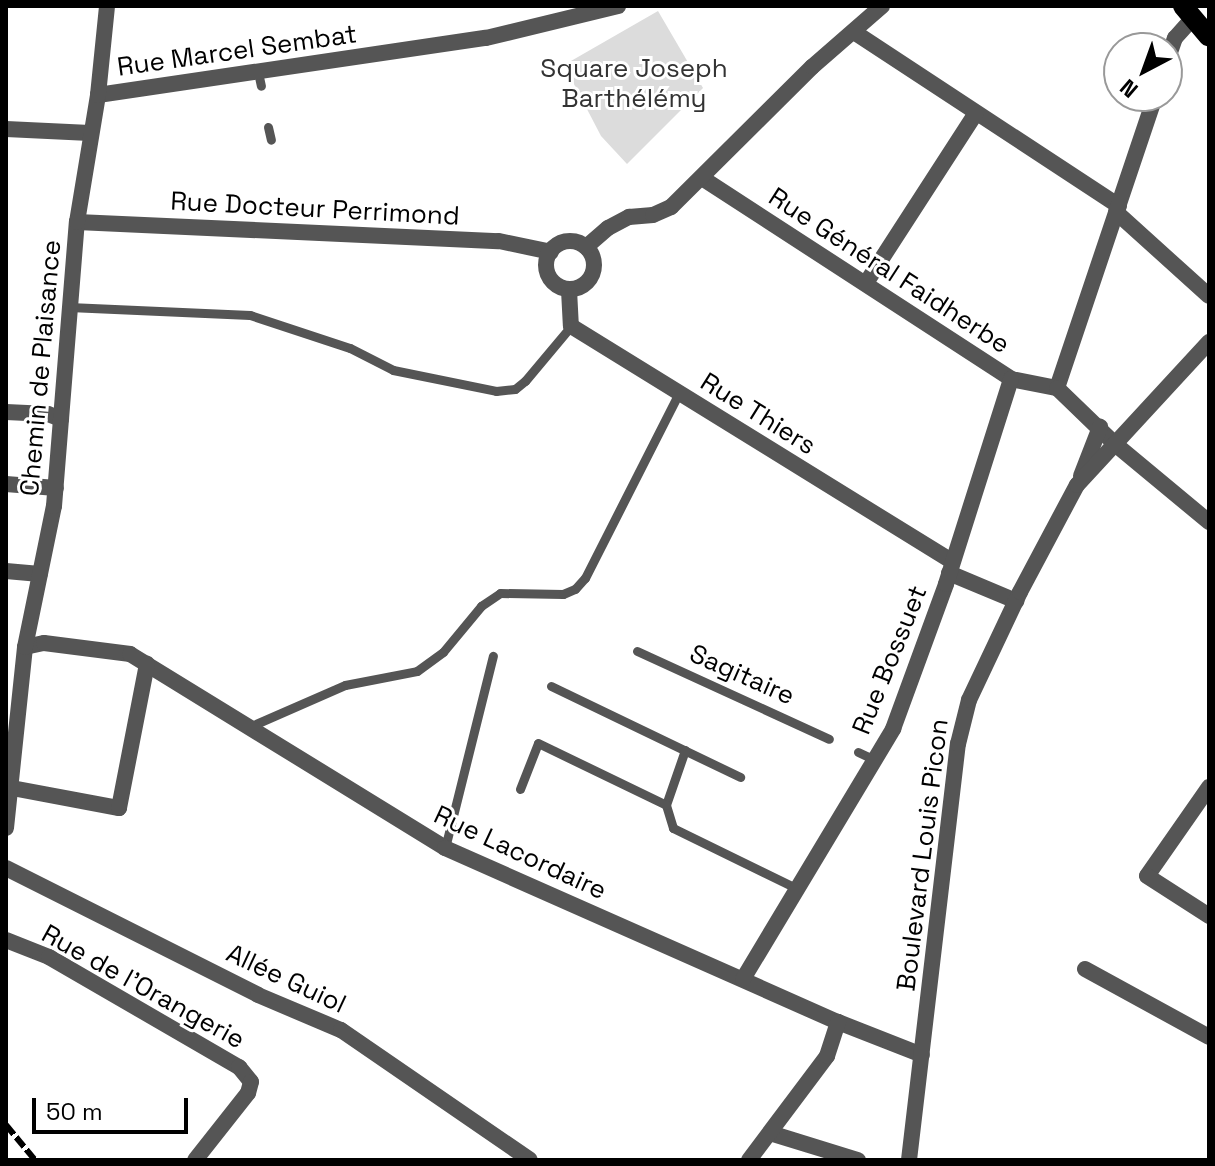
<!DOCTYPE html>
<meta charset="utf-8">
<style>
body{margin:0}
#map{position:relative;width:1215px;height:1166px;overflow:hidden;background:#fff;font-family:"Space Grotesk",sans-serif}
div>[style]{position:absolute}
.green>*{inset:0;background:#dcdcdc}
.service>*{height:9px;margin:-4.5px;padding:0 4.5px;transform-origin:4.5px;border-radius:4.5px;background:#555}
.minor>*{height:16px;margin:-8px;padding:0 8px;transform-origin:8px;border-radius:8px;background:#555}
.minor>.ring{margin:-8px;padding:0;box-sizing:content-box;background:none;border:16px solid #555;border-radius:50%}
.primary>*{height:20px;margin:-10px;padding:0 10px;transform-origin:10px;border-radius:10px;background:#000}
.rail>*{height:6px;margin-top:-3px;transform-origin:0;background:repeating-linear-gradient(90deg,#000 0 12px,transparent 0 16px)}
span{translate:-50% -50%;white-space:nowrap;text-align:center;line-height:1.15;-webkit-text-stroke:6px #fff;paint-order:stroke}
.street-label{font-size:26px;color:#000}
.park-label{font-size:26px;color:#333}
.frame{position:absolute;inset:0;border:8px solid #000;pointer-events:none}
.north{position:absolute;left:1103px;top:32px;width:80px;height:80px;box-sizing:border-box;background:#fff;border:2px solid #999;border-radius:50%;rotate:221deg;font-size:22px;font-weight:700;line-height:32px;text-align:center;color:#000}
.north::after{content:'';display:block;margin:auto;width:28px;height:36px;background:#000;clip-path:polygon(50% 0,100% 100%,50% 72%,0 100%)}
.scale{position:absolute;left:32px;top:1098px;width:156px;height:36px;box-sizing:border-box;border:4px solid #000;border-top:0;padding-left:10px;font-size:24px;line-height:28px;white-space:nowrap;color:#000;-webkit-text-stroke:6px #fff;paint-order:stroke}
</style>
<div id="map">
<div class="green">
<div style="clip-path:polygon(658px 11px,703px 88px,627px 164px,601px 136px,564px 65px)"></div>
</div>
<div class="service">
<div style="left:258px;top:72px;width:14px;rotate:78deg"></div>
<div style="left:268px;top:127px;width:13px;rotate:77deg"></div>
<div style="left:69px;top:307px;width:181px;rotate:2.5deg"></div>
<div style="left:250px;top:315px;width:105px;rotate:18.3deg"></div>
<div style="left:350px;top:348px;width:48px;rotate:27.1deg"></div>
<div style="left:393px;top:370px;width:105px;rotate:11.5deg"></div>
<div style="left:496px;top:391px;width:19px;rotate:-6deg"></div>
<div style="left:515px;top:389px;width:13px;rotate:-39deg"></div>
<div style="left:525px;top:381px;width:72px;rotate:-50.1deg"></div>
<div style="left:637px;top:651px;width:211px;rotate:24.6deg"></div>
<div style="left:551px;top:686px;width:210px;rotate:25.7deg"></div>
<div style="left:249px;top:727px;width:105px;rotate:-23.6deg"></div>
<div style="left:345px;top:685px;width:73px;rotate:-11deg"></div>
<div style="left:417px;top:671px;width:32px;rotate:-36deg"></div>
<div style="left:443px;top:652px;width:60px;rotate:-50.4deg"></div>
<div style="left:481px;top:606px;width:23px;rotate:-34deg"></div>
<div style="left:500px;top:593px;width:63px;rotate:0.9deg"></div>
<div style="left:563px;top:594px;width:13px;rotate:-23deg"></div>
<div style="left:575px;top:589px;width:15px;rotate:-48deg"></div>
<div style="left:585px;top:578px;width:208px;rotate:-63.1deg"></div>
<div style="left:685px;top:750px;width:58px;rotate:109.1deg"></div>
<div style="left:666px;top:805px;width:24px;rotate:73deg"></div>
<div style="left:673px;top:828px;width:139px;rotate:26deg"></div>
<div style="left:858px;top:752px;width:19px;rotate:25deg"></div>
<div style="left:520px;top:789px;width:49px;rotate:-68.6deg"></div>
<div style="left:538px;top:743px;width:142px;rotate:25.8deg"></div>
<div style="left:445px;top:848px;width:198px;rotate:-76deg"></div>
</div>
<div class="minor">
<div style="left:854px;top:32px;width:317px;rotate:33.3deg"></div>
<div style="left:1167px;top:61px;width:24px;rotate:-71deg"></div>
<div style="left:1175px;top:38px;width:24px;rotate:-48deg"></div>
<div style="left:98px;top:95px;width:392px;rotate:-8.4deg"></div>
<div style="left:486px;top:38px;width:136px;rotate:-13.6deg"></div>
<div style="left:6px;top:129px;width:84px;rotate:2.7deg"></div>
<div style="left:702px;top:178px;width:369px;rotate:33deg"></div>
<div style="left:1011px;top:379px;width:47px;rotate:11.1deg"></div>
<div style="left:1116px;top:212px;width:125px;rotate:42.1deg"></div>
<div style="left:77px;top:222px;width:422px;rotate:2.6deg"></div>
<div style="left:499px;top:241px;width:53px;rotate:11.9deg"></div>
<div class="ring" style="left:546px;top:241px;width:32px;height:32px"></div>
<div style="left:586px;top:247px;width:29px;rotate:-41deg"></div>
<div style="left:608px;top:228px;width:24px;rotate:-28deg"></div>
<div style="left:629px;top:217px;width:24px;rotate:-5deg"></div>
<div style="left:653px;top:215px;width:20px;rotate:-24deg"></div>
<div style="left:671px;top:207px;width:199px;rotate:-44.8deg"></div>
<div style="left:812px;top:67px;width:93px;rotate:-41.1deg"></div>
<div style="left:866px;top:283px;width:202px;rotate:-57.1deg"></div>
<div style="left:569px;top:290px;width:36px;rotate:87deg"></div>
<div style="left:571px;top:326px;width:448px;rotate:31.7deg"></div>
<div style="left:1057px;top:388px;width:308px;rotate:-71.4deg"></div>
<div style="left:1057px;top:388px;width:81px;rotate:44deg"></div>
<div style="left:1115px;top:444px;width:122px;rotate:39.7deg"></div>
<div style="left:6px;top:412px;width:42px;rotate:2.7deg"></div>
<div style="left:48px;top:414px;width:14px;rotate:21deg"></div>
<div style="left:1081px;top:476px;width:53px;rotate:-68.8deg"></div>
<div style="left:6px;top:484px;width:50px;rotate:4.6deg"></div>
<div style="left:6px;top:571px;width:34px;rotate:5deg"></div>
<div style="left:949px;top:573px;width:73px;rotate:22.7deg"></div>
<div style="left:25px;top:647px;width:19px;rotate:-12deg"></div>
<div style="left:44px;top:643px;width:87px;rotate:7.3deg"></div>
<div style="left:130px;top:654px;width:370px;rotate:31.6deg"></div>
<div style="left:445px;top:848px;width:430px;rotate:23.9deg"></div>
<div style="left:838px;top:1022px;width:90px;rotate:21.4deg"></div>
<div style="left:1209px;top:787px;width:108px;rotate:124.9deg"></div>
<div style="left:1147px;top:876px;width:74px;rotate:32.8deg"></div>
<div style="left:12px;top:788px;width:109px;rotate:10.6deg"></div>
<div style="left:119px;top:808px;width:147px;rotate:-79deg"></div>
<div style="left:6px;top:828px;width:182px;rotate:-84deg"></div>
<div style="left:25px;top:647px;width:144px;rotate:-78.4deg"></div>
<div style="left:54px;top:506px;width:285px;rotate:-85.4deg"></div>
<div style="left:77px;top:222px;width:129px;rotate:-80.6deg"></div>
<div style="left:98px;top:95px;width:89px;rotate:-84.2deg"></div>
<div style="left:6px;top:868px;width:282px;rotate:26.7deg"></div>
<div style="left:258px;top:995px;width:90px;rotate:22.9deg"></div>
<div style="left:341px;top:1030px;width:229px;rotate:34.5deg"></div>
<div style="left:6px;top:940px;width:46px;rotate:21.6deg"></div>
<div style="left:49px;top:957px;width:220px;rotate:30.1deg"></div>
<div style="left:239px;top:1067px;width:19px;rotate:51deg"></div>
<div style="left:251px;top:1082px;width:11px;rotate:105deg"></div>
<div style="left:248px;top:1093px;width:85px;rotate:128.3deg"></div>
<div style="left:1085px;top:969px;width:141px;rotate:28.7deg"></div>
<div style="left:743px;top:979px;width:292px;rotate:-59deg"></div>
<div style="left:893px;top:729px;width:154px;rotate:-69.9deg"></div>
<div style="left:946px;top:584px;width:215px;rotate:-72.4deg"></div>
<div style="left:770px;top:1133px;width:92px;rotate:17.1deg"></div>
<div style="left:749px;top:1160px;width:130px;rotate:-53.1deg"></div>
<div style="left:827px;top:1056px;width:36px;rotate:-72deg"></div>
<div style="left:909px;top:1160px;width:419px;rotate:-83.3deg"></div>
<div style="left:958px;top:744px;width:45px;rotate:-76deg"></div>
<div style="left:969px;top:700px;width:119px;rotate:-64.7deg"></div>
<div style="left:1020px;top:592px;width:121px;rotate:-62deg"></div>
<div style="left:1077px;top:485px;width:195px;rotate:-47.3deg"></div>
</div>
<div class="primary">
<div style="left:1183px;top:6px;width:40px;rotate:50deg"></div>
</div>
<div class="rail">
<div style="left:6px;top:1125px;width:45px;rotate:50.4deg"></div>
</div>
<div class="street-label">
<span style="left:237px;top:51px;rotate:-8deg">Rue Marcel Sembat</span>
<span style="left:315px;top:209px;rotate:3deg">Rue Docteur Perrimond</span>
<span style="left:889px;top:271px;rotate:33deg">Rue Général Faidherbe</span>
<span style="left:41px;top:368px;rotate:-85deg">Chemin de Plaisance</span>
<span style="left:758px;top:414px;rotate:32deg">Rue Thiers</span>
<span style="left:890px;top:660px;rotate:-68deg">Rue Bossuet</span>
<span style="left:742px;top:675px;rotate:24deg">Sagitaire</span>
<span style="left:520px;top:853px;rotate:25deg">Rue Lacordaire</span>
<span style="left:923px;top:855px;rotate:-83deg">Boulevard Louis Picon</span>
<span style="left:286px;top:979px;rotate:25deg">Allée Guiol</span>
<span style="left:143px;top:987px;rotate:29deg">Rue de l'Orangerie</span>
</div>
<div class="park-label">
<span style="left:634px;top:84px">Square Joseph<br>Barthélémy</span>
</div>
<div class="frame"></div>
<div class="north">N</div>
<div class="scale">50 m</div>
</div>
